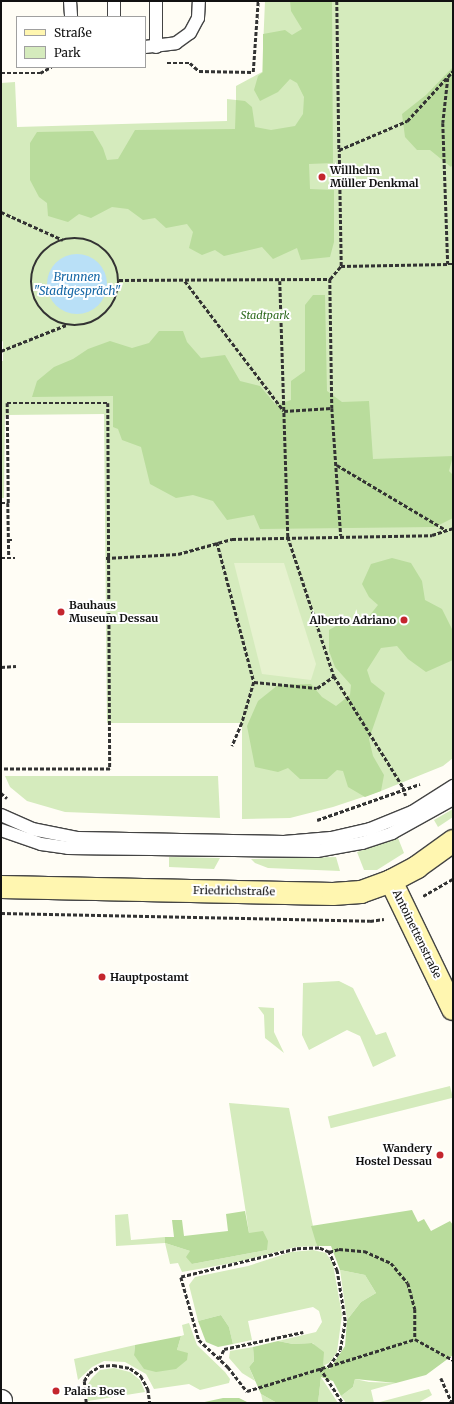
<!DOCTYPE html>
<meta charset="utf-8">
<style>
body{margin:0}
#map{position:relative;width:454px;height:1404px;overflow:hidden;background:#fffdf5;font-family:Merriweather,serif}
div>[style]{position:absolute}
.green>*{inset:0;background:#d5ebbd;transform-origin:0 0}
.forest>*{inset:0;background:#b9dc9c}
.pitch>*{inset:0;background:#e6f2cf}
.water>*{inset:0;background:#b9e0f7}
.round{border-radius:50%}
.path>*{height:2.5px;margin-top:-1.25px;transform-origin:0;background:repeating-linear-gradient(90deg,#333 0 4px,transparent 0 6px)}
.path>.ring{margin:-1.25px;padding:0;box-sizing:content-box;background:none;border:2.5px solid #333;border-radius:50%}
.roads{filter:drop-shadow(1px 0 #444) drop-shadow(-1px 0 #444) drop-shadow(0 1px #444) drop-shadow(0 -1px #444)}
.lane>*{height:12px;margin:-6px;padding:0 6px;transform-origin:6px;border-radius:6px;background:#fff}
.street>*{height:22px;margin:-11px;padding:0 11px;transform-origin:11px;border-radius:11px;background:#fff}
.secondary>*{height:22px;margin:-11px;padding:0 11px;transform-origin:11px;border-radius:11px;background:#fff6b0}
.dots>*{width:11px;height:11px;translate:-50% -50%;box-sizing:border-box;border:2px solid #fff;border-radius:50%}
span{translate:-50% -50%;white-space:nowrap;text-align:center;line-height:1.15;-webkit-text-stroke:4px #fff;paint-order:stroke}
.poi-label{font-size:11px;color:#111;font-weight:700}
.left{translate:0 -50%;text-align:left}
.right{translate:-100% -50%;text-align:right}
.park-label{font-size:11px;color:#2f6b1f;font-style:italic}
.street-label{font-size:11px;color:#111}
.water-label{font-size:12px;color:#1768a6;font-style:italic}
.frame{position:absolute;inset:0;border:2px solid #111;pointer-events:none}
.legend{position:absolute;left:16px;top:16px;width:130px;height:52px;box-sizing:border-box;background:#fff;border:1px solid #a0a0a0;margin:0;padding:5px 7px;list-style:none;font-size:12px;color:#111}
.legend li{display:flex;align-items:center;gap:8px;height:20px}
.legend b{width:20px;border:1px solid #a0a0a0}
</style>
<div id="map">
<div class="green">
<div style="clip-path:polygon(265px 1px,453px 1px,453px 758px,443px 766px,381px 791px,333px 807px,290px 818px,242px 819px,242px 723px,107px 723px,104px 414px,5px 415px,4px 498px,1px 498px,1px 361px,3px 361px,3px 341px,1px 342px,1px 83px,15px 82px,17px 127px,227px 121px,227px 99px,236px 100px,236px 86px,262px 72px)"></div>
<div style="clip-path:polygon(5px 776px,218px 776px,220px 818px,65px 812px,27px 801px,10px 787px)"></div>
<div style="clip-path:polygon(453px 809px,453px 817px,438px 827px,434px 820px)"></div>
<div style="clip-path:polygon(398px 838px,404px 853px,377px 870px,364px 870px,357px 852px)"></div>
<div style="clip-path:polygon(169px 857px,220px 858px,214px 869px,169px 867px)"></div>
<div style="clip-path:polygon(336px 857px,340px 871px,268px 868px,255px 863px,251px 859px)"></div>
<div style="clip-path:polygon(339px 981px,353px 988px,376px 1035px,386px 1032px,396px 1056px,373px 1067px,360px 1036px,347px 1030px,309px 1050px,302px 1035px,303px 983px)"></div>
<div style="clip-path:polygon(258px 1007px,274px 1008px,274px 1032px,284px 1053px,265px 1038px,264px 1015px)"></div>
<div style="left:450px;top:1086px;width:12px;height:126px;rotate:76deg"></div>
<div style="clip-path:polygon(229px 1103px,289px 1108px,317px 1246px,296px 1247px,238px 1262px,182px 1272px,178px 1263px,170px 1264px,165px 1243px,116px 1246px,115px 1215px,128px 1214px,131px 1240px,165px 1237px,165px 1243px,190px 1251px,192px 1264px,267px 1250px,249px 1233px)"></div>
<div style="clip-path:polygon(313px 1250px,326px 1253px,333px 1264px,342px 1315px,337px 1352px,329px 1363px,323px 1366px,313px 1343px,293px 1344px,278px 1341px,316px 1332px,322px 1322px,319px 1311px,313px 1307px,248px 1321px,252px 1340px,233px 1344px,229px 1327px,221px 1315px,198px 1321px,189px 1285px,195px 1277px,248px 1266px,291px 1252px)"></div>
<div style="clip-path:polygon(340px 1270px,365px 1275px,376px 1293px,361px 1302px,347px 1320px)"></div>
<div style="clip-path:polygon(189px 1323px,197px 1345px,225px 1372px,230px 1379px,229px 1383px,200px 1390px,189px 1384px,154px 1389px,146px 1374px,125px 1362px,104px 1361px,92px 1367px,78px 1380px,74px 1359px,135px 1345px,134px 1355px,177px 1350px,181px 1336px,184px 1335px,182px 1325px)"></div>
<div style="clip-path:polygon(253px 1347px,254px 1361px,249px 1367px,255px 1381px,242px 1373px,229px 1358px,230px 1351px)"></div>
<div style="clip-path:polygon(114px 1368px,130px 1372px,140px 1380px,145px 1392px,88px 1401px,86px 1387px,92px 1378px,100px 1370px)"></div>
<div style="clip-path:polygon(321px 1377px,338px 1403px,318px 1403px)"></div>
<div style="clip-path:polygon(355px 1379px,369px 1382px,396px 1383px,371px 1390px,374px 1403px,346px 1403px,341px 1396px,353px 1387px)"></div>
<div style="clip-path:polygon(429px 1389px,432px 1395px,418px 1403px,376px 1403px)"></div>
<div style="clip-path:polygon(261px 1394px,277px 1403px,263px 1403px)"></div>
</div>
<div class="forest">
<div style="clip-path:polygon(290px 1px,332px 1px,333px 163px,309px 164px,310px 189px,334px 190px,334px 242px,330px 257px,301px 260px,297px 248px,273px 259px,262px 247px,224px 256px,215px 250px,202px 255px,189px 248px,193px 232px,187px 224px,166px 228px,155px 218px,143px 220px,128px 209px,112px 207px,91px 218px,79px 214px,68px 222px,48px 216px,47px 203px,39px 197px,30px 180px,30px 143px,37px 132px,93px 131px,103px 148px,107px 160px,118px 159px,135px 130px,235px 129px,236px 100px,245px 101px,252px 107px,255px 127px,271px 130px,295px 126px,303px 114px,304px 97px,297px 83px,290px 79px,278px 92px,260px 101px,254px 90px,258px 76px,263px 72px,263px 34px,285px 30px,292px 35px,302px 29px,291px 11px)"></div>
<div style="clip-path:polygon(453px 67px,453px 164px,451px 167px,430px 150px,417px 150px,405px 137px,402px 114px,426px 95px)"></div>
<div style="clip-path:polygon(313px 295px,325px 295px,327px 391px,342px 402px,369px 401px,373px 459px,453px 456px,449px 471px,453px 475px,453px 518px,435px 527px,260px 529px,254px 515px,227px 520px,213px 501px,193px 495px,176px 498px,150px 484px,141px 447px,122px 440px,118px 429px,113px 427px,113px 396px,32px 397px,37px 381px,54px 367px,73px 359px,88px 349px,110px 341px,132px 348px,149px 343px,159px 331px,183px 331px,187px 342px,201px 358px,225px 355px,240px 381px,260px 386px,276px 405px,291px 400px,291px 381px,305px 371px,305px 305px)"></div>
<div style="clip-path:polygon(392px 558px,411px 563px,422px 581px,425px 600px,442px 609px,453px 631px,453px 660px,426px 672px,408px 659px,397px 646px,381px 648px,367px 670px,371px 682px,385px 693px,369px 739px,373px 756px,384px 775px,381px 791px,365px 797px,348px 787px,343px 771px,337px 770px,327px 779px,300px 779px,288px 768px,278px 772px,255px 767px,247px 726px,258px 701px,278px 685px,311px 684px,322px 697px,336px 706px,350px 695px,351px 685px,335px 667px,329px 651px,329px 630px,343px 622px,359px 621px,370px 615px,378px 605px,369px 597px,362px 584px,371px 564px)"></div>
<div style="clip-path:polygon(412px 1210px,418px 1222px,424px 1219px,431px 1231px,450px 1221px,453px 1225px,453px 1355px,426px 1375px,396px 1383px,355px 1379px,353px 1387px,341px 1396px,333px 1381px,321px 1377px,318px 1403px,277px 1403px,261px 1394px,249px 1367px,254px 1361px,253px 1347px,278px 1341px,293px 1344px,312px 1343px,324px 1352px,323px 1365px,330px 1369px,345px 1346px,347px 1320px,361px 1302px,376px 1293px,365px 1275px,340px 1270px,331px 1246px,317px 1246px,311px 1226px)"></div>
<div style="clip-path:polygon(245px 1211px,249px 1233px,263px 1231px,268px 1241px,267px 1250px,192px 1264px,186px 1257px,190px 1251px,165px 1243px,165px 1237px,174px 1237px,172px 1220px,182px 1220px,184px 1236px,228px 1231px,226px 1214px)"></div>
<div style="clip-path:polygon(221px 1315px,229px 1327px,233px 1344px,218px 1347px,206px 1342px,198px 1321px)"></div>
<div style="clip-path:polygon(181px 1336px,177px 1350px,188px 1353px,187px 1360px,176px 1369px,156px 1372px,144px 1369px,134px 1355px,135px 1345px)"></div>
<div style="clip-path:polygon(223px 1398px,239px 1398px,249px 1403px,200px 1403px)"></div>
</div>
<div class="pitch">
<div style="clip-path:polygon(234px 563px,284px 563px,316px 664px,311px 680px,262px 674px)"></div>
</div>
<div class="water">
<div class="round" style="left:47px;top:254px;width:60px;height:60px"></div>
</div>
<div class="path">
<div style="left:337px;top:1px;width:149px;rotate:89.2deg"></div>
<div style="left:167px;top:63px;width:23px"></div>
<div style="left:190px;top:63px;width:12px;rotate:42deg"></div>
<div style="left:199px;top:71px;width:54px;rotate:1.1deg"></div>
<div style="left:253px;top:72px;width:71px;rotate:-86deg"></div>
<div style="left:1px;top:73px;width:39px"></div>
<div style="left:40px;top:73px;width:13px;rotate:-29deg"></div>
<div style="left:448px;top:78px;width:45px;rotate:96.3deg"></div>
<div style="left:443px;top:123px;width:141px;rotate:88deg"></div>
<div style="left:448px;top:264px;width:5px"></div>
<div style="left:1px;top:212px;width:68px;rotate:24.3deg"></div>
<div class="ring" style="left:31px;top:238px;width:85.5px;height:85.5px"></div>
<div style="left:341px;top:266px;width:107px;rotate:-1.1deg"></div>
<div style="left:330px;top:279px;width:129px;rotate:89.1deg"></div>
<div style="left:332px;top:408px;width:128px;rotate:86deg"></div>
<div style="left:119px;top:280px;width:211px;rotate:-0.3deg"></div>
<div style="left:330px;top:279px;width:17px;rotate:-50deg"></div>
<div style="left:341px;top:266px;width:116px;rotate:-91deg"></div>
<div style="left:339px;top:150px;width:74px;rotate:-23.1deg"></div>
<div style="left:407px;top:121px;width:68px;rotate:-47.4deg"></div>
<div style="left:185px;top:281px;width:163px;rotate:52.7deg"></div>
<div style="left:284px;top:411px;width:48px;rotate:-3.6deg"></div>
<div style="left:280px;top:281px;width:256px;rotate:88.2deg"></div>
<div style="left:288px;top:537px;width:146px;rotate:71.7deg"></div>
<div style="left:334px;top:676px;width:131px;rotate:58.1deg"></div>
<div style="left:403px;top:787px;width:9px;rotate:72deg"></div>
<div style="left:1px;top:351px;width:70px;rotate:-21.8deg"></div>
<div style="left:337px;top:465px;width:127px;rotate:30.8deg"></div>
<div style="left:1px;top:503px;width:7px"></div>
<div style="left:8px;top:503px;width:100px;rotate:-90.6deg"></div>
<div style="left:7px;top:403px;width:101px"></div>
<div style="left:108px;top:403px;width:366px;rotate:89.7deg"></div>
<div style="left:110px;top:769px;width:109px;rotate:180deg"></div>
<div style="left:8px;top:503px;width:55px;rotate:89deg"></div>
<div style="left:8px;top:540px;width:6px"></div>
<div style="left:217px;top:542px;width:145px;rotate:75.2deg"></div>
<div style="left:254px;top:682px;width:43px;rotate:106.3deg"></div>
<div style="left:242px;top:723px;width:25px;rotate:113deg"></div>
<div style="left:1px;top:558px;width:14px"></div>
<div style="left:106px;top:558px;width:72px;rotate:-3.2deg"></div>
<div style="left:178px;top:554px;width:56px;rotate:-15.5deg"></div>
<div style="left:232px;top:539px;width:200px;rotate:-1.1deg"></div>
<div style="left:432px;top:535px;width:22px;rotate:-18deg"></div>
<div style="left:1px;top:667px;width:15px;rotate:-4deg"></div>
<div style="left:254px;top:682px;width:63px;rotate:5.4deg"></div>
<div style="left:317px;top:688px;width:21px;rotate:-35deg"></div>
<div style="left:1px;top:793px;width:8px;rotate:40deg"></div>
<div style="left:317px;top:820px;width:109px;rotate:-19.3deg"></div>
<div style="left:423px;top:896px;width:34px;rotate:-30deg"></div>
<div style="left:1px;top:913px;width:369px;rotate:1.2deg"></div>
<div style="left:370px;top:921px;width:14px;rotate:-8deg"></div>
<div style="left:329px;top:1252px;width:10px;rotate:-17deg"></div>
<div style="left:339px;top:1249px;width:25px;rotate:5deg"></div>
<div style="left:364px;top:1251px;width:30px;rotate:24deg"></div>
<div style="left:391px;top:1263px;width:26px;rotate:50deg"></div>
<div style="left:408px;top:1283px;width:27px;rotate:75deg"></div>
<div style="left:415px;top:1309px;width:30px;rotate:90deg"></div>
<div style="left:219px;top:1359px;width:11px;rotate:-63deg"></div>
<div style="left:224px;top:1349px;width:81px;rotate:-12.1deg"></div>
<div style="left:329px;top:1366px;width:19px;rotate:-55deg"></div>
<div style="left:340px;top:1350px;width:29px;rotate:-80deg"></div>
<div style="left:345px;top:1321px;width:51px;rotate:-99.1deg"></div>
<div style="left:337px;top:1271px;width:21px;rotate:-113deg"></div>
<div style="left:329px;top:1252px;width:11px;rotate:-158deg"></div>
<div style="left:319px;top:1248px;width:23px;rotate:178deg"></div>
<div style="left:296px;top:1249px;width:118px;rotate:166.3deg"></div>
<div style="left:181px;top:1277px;width:66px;rotate:74.1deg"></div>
<div style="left:199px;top:1340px;width:40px;rotate:43deg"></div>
<div style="left:228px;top:1367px;width:31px;rotate:52deg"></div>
<div style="left:247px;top:1391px;width:86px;rotate:-17deg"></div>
<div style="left:329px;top:1366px;width:90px;rotate:-17.4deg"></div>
<div style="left:415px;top:1339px;width:43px;rotate:28.9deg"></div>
<div style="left:320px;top:1368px;width:42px;rotate:56.7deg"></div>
<div style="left:441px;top:1378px;width:27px;rotate:66deg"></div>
<div style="left:86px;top:1403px;width:22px;rotate:-95deg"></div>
<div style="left:84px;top:1381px;width:9px;rotate:-58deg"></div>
<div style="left:89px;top:1373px;width:13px;rotate:-32deg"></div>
<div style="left:100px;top:1366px;width:13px;rotate:-4deg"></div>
<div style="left:113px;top:1365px;width:17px;rotate:10deg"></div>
<div style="left:130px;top:1368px;width:14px;rotate:36deg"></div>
<div style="left:141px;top:1376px;width:15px;rotate:62deg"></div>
<div style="left:148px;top:1389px;width:14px;rotate:82deg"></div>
</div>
<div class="roads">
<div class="lane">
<div style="left:70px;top:1px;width:16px;rotate:86deg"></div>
<div style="left:114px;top:1px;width:16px;rotate:90deg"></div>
<div style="left:145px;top:47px;width:31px;rotate:-7deg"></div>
<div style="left:176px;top:43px;width:17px;rotate:-36deg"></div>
<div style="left:190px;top:33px;width:17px;rotate:-62deg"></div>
<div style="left:198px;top:18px;width:17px;rotate:-87deg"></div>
<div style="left:156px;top:47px;width:46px;rotate:-90deg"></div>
<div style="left:1px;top:815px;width:34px;rotate:24deg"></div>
<div style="left:32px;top:829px;width:47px;rotate:11.1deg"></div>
<div style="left:78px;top:838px;width:206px;rotate:1.1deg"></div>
<div style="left:284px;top:842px;width:47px;rotate:-4.9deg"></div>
<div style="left:331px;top:838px;width:40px;rotate:-13deg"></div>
<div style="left:370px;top:829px;width:45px;rotate:-22deg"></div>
<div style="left:412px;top:812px;width:49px;rotate:-32.4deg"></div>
<div style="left:1px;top:830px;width:42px;rotate:19.3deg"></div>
<div style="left:41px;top:844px;width:27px;rotate:8deg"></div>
<div style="left:68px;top:848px;width:249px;rotate:0.7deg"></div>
<div style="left:317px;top:851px;width:46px;rotate:-10.1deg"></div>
<div style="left:362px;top:843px;width:32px;rotate:-18deg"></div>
<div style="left:392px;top:833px;width:70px;rotate:-29.1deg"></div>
</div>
<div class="street">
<div style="left:1px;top:1401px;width:2px;rotate:90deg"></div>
</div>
<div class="secondary">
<div style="left:391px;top:881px;width:142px;rotate:64.2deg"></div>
<div style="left:1px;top:887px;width:332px;rotate:1.2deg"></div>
<div style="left:333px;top:894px;width:28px;rotate:-4deg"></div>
<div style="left:361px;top:892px;width:32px;rotate:-20deg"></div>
<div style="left:391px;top:881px;width:30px;rotate:-28deg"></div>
<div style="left:417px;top:867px;width:44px;rotate:-35.8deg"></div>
</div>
</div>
<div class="dots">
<div style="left:322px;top:177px;background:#c4262e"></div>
<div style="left:61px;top:612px;background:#c4262e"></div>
<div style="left:404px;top:620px;background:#c4262e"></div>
<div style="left:102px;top:977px;background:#c4262e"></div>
<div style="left:440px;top:1155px;background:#c4262e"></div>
<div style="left:56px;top:1391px;background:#c4262e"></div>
</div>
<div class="poi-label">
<span class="left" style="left:330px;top:177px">Willhelm<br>Müller Denkmal</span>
<span class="left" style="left:69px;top:612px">Bauhaus<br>Museum Dessau</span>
<span class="right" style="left:396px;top:620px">Alberto Adriano</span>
<span class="left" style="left:110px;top:977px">Hauptpostamt</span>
<span class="right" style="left:432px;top:1155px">Wandery<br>Hostel Dessau</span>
<span class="left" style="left:64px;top:1391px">Palais Bose</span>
</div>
<div class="park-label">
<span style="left:265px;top:315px">Stadtpark</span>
</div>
<div class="street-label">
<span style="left:234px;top:891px;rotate:1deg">Friedrichstraße</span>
<span style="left:417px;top:934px;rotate:64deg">Antoinettenstraße</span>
</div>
<div class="water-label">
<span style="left:77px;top:284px">Brunnen<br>"Stadtgespräch"</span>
</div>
<div class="frame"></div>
<ul class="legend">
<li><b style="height:5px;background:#fff6b0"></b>Straße</li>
<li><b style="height:11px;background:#d5ebbd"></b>Park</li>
</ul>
</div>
